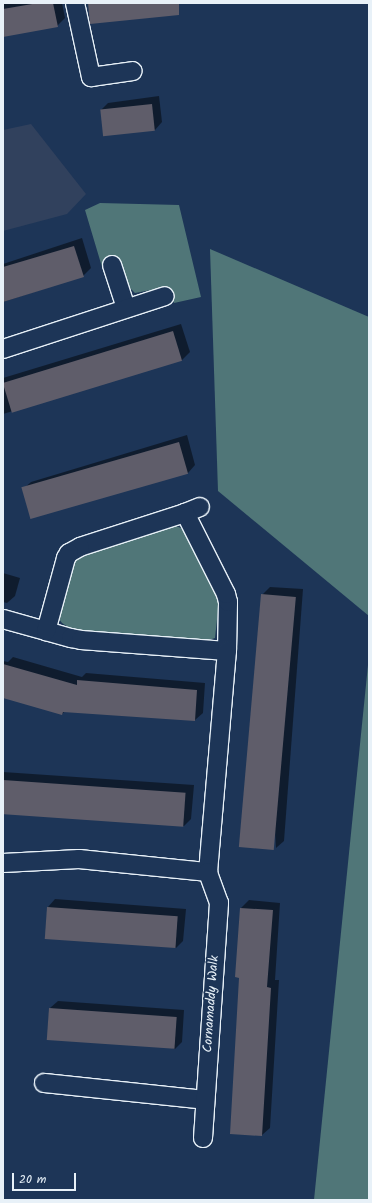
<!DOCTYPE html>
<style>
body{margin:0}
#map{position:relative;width:372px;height:1203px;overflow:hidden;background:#1d3557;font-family:Kalam,sans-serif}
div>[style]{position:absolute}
.built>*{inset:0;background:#31415d}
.green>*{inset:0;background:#507678}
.shadow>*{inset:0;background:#0007}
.building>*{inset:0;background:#5f5d6a;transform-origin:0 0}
.roads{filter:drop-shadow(1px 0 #e8f1f8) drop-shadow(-1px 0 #e8f1f8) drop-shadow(0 1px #e8f1f8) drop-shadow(0 -1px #e8f1f8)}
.minor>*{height:18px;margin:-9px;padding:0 9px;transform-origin:9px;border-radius:9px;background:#1d3557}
span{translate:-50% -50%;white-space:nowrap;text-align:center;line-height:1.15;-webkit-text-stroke:3.5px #1d3557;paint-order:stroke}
.street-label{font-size:13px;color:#e8f1f8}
.frame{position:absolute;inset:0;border:4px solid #e8f1f8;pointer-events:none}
.scale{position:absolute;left:12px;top:1173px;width:64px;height:18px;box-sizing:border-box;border:2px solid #e8f1f8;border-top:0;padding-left:5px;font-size:12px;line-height:14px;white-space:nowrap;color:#e8f1f8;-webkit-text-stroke:3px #1d3557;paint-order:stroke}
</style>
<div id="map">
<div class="built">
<div style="clip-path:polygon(31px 124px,86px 194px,67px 214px,3px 231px,3px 130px)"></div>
</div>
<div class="green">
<div style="clip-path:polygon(100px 203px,179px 205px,201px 297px,174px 303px,168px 287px,135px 293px,129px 287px,121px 261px,102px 267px,85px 210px)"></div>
<div style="clip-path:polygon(210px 249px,369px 317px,369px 616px,218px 491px)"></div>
<div style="clip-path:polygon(176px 526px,181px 528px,184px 532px,219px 601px,215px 638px,206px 641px,83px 631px,68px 627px,62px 623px,59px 619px,74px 563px,82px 555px)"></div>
<div style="clip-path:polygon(369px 655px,369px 1200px,314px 1200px)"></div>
</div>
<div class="shadow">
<div style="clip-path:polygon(3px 3px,62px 3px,65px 18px,57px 26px,3px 36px)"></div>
<div style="clip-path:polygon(159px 96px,162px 122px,155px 130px,101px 110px,108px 103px)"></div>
<div style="clip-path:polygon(82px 238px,91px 268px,83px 276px,3px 302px,3px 264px)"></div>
<div style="clip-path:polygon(181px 324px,190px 352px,182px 360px,3px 414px,3px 378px)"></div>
<div style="clip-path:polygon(187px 435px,195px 465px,188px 473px,23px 489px,31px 482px)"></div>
<div style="clip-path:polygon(3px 573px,20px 578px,15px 596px,7px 603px,3px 602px)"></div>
<div style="clip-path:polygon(270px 587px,303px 589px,284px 841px,276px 848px,262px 595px)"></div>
<div style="clip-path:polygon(13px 657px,82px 677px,86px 673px,205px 683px,203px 713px,195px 720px,65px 711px,62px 714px,3px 697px,3px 661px,8px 662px)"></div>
<div style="clip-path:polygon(3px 772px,194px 785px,191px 819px,184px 826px,3px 813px)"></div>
<div style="clip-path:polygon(55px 899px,186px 909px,183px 941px,176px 948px,48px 907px)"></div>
<div style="clip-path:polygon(249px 900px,280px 903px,275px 980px,279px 980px,270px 1128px,262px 1135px,240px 977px,241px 908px)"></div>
<div style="clip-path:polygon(58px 1001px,184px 1010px,182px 1042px,175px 1049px,50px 1008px)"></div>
</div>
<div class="building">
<div style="clip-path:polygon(38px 3px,53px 3px,58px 27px,3px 37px,3px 9px)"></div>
<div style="clip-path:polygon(88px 3px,179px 3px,179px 15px,90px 24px)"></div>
<div style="left:152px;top:104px;width:27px;height:52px;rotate:84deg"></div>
<div style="clip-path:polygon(74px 246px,84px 277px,3px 302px,3px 267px)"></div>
<div style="left:173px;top:331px;width:31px;height:178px;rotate:73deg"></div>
<div style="left:179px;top:442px;width:33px;height:164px;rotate:74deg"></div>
<div style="left:261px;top:594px;width:35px;height:254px;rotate:5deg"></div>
<div style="clip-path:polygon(3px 664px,77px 685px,77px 680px,197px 690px,195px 721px,63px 712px,62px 715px,3px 698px)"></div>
<div style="left:3px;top:780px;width:183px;height:34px;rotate:4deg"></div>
<div style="left:47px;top:907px;width:131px;height:32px;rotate:4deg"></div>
<div style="clip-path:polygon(240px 908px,273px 910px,267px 987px,271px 988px,262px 1136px,230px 1134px,239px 978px,235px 977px)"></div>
<div style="left:49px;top:1008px;width:128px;height:32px;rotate:4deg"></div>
</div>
<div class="roads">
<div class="minor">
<div style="left:75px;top:3px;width:76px;rotate:77.8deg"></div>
<div style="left:91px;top:77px;width:42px;rotate:-8.1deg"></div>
<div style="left:112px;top:265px;width:45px;rotate:72deg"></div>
<div style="left:3px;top:349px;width:170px;rotate:-18.1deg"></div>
<div style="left:185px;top:513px;width:16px;rotate:-22deg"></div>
<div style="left:3px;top:619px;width:45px;rotate:15.6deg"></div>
<div style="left:46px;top:631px;width:26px;rotate:16deg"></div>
<div style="left:71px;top:638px;width:10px;rotate:11deg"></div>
<div style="left:81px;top:640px;width:146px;rotate:4.3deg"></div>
<div style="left:227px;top:651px;width:49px;rotate:-88.8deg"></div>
<div style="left:228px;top:602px;width:8px;rotate:-104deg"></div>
<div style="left:226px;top:594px;width:91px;rotate:-116.8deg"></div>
<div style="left:185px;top:513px;width:110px;rotate:162.1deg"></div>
<div style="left:80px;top:547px;width:13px;rotate:151deg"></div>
<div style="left:69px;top:553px;width:6px;rotate:121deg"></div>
<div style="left:66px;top:558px;width:76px;rotate:105.3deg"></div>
<div style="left:3px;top:863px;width:76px;rotate:-3deg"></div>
<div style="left:79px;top:859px;width:130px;rotate:5.8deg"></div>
<div style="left:208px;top:872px;width:222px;rotate:-85.1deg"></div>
<div style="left:44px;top:1083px;width:162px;rotate:6deg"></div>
<div style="left:203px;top:1138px;width:236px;rotate:-86.1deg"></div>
<div style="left:219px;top:903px;width:33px;rotate:-110deg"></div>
</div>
</div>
<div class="street-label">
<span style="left:212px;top:1004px;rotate:-86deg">Cornamaddy Walk</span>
</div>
<div class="frame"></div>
<div class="scale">20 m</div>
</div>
